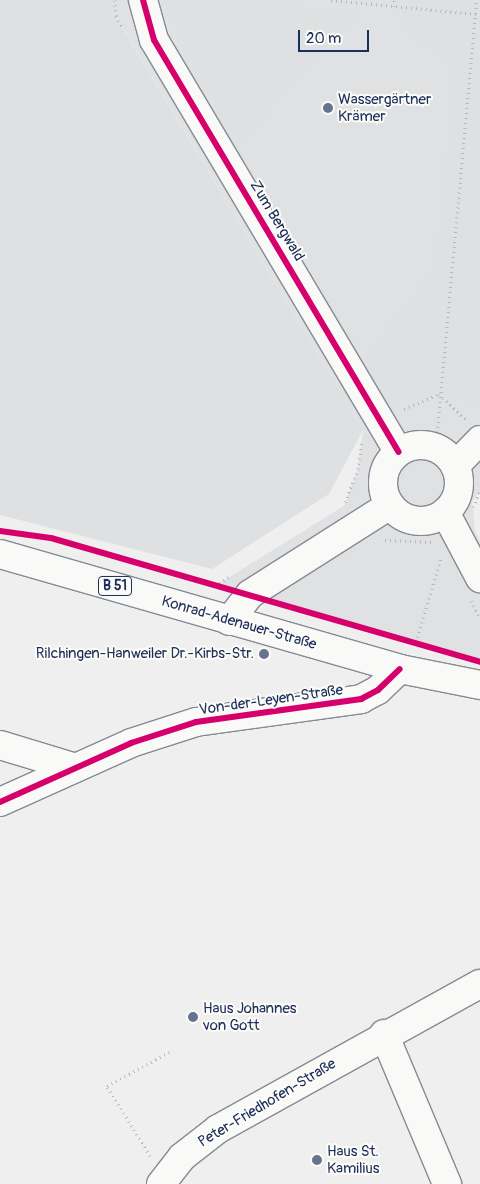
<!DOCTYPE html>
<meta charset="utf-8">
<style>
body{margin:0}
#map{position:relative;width:480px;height:1184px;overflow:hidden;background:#efefef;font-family:Pangolin,sans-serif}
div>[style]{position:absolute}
.built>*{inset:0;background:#dfe1e2}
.green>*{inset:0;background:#dee0e2}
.path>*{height:3px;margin-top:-1.5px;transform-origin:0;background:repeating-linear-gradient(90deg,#b4b7bc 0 1px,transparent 0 5px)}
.roads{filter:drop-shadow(1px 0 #868a93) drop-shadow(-1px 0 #868a93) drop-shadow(0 1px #868a93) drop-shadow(0 -1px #868a93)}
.minor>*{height:28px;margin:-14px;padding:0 14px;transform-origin:14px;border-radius:14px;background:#f9f9f8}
.minor>.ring{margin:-14px;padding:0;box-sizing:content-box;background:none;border:28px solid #f9f9f8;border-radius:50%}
.major>*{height:28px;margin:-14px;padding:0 14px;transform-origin:14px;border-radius:14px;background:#f9f9f8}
.cycleway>*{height:6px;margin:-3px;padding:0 3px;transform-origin:3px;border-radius:3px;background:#d6006c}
.dots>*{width:14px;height:14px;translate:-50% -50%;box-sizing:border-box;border:2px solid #fdfcf7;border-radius:50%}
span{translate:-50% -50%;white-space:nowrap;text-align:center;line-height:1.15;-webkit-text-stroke:4px #fdfcf7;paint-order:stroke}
.shield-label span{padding:1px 4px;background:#fdfcf7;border:1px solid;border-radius:4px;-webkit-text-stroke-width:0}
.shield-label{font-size:14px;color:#1b2f5e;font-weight:700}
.poi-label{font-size:15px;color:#1b2f5e}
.left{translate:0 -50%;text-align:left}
.right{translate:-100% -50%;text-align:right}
.street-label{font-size:15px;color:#1b2f5e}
.scale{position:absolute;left:298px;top:30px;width:71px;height:22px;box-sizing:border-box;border:2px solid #1b2f5e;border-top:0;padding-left:6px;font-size:15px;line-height:18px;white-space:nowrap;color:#1b2f5e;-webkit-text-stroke:4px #fdfcf7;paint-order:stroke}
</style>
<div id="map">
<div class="built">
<div style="clip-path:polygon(115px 0,480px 0,480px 491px,472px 502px,475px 531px,480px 541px,480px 662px,215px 586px,344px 506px,358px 469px,363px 430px,116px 16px)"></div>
</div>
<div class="green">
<div style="clip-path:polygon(0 0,115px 0,116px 17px,363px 430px,329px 494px,212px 569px,0 515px)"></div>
<div style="clip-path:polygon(164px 0,239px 0,360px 13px,235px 148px)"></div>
<div style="clip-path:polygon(404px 0,480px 0,480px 408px,450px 396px,427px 393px,408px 398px,387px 409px,361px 363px,435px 267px,455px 69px,401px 25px)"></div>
</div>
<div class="path">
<div style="left:115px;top:0;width:16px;rotate:86deg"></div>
<div style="left:116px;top:16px;width:15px;rotate:62deg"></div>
<div style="left:331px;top:0;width:146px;rotate:5.5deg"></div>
<div style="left:394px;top:6px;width:6px;rotate:-90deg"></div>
<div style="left:404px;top:409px;width:38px;rotate:-23deg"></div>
<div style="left:439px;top:394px;width:37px;rotate:44deg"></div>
<div style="left:436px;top:447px;width:449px;rotate:-84.8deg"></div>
<div style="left:345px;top:502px;width:35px;rotate:-68deg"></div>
<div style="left:358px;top:469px;width:28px;rotate:-82deg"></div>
<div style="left:473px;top:507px;width:17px;rotate:-66deg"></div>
<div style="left:385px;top:540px;width:48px;rotate:2.4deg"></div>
<div style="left:215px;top:586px;width:17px;rotate:-33deg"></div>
<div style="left:471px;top:601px;width:20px;rotate:63deg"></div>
<div style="left:416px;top:642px;width:88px;rotate:-73.4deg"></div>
<div style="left:150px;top:1156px;width:82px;rotate:-121.6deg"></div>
<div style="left:107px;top:1086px;width:75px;rotate:-28.6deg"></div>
</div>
<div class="roads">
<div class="minor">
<div style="left:143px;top:0;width:41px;rotate:74.6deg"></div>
<div style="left:154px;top:40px;width:479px;rotate:59.3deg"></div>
<div class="ring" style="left:383px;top:445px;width:48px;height:48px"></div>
<div style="left:455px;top:466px;width:36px;rotate:-46deg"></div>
<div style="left:445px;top:512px;width:75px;rotate:62.1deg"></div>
<div style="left:229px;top:621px;width:34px;rotate:-52deg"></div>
<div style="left:250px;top:594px;width:166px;rotate:-32.4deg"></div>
<div style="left:0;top:745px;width:79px;rotate:16.8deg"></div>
<div style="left:0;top:802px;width:144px;rotate:-24.2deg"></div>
<div style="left:131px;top:743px;width:68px;rotate:-17.9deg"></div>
<div style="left:196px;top:722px;width:167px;rotate:-7.9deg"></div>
<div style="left:361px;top:699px;width:19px;rotate:-28deg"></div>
<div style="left:378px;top:690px;width:30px;rotate:-44deg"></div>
<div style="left:384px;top:1034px;width:163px;rotate:67.2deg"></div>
<div style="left:161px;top:1184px;width:34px;rotate:-52deg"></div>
<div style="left:182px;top:1157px;width:46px;rotate:-37.9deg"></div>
<div style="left:218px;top:1129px;width:299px;rotate:-29deg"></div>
</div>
<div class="major">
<div style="left:0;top:554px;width:416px;rotate:16deg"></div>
<div style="left:400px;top:669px;width:82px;rotate:11.3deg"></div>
</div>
</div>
<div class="cycleway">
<div style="left:143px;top:0;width:41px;rotate:74.6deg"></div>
<div style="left:154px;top:40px;width:479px;rotate:59.3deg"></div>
<div style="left:0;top:531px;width:51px;rotate:7.8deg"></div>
<div style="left:51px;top:538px;width:447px;rotate:16.1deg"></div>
<div style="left:0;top:802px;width:144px;rotate:-24.2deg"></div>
<div style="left:131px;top:743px;width:68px;rotate:-17.9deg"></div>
<div style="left:196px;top:722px;width:167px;rotate:-7.9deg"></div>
<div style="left:361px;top:699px;width:19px;rotate:-28deg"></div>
<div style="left:378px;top:690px;width:30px;rotate:-44deg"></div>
</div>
<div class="dots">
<div style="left:328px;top:108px;background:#657291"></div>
<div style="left:264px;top:654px;background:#657291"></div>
<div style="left:193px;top:1017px;background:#657291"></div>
<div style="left:317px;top:1160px;background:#657291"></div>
</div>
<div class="shield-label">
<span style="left:115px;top:586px">B 51</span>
</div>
<div class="poi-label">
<span class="left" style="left:338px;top:108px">Wassergärtner<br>Krämer</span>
<span class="right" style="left:254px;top:654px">Rilchingen-Hanweiler Dr.-Kirbs-Str.</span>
<span class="left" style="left:203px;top:1017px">Haus Johannes<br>von Gott</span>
<span class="left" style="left:327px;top:1160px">Haus St.<br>Kamilius</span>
</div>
<div class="street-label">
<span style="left:277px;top:221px;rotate:59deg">Zum Bergwald</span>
<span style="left:239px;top:623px;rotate:16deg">Konrad-Adenauer-Straße</span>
<span style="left:271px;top:700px;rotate:-8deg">Von-der-Leyen-Straße</span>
<span style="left:267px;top:1103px;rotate:-31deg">Peter-Friedhofen-Straße</span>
</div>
<div class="scale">20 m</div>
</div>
